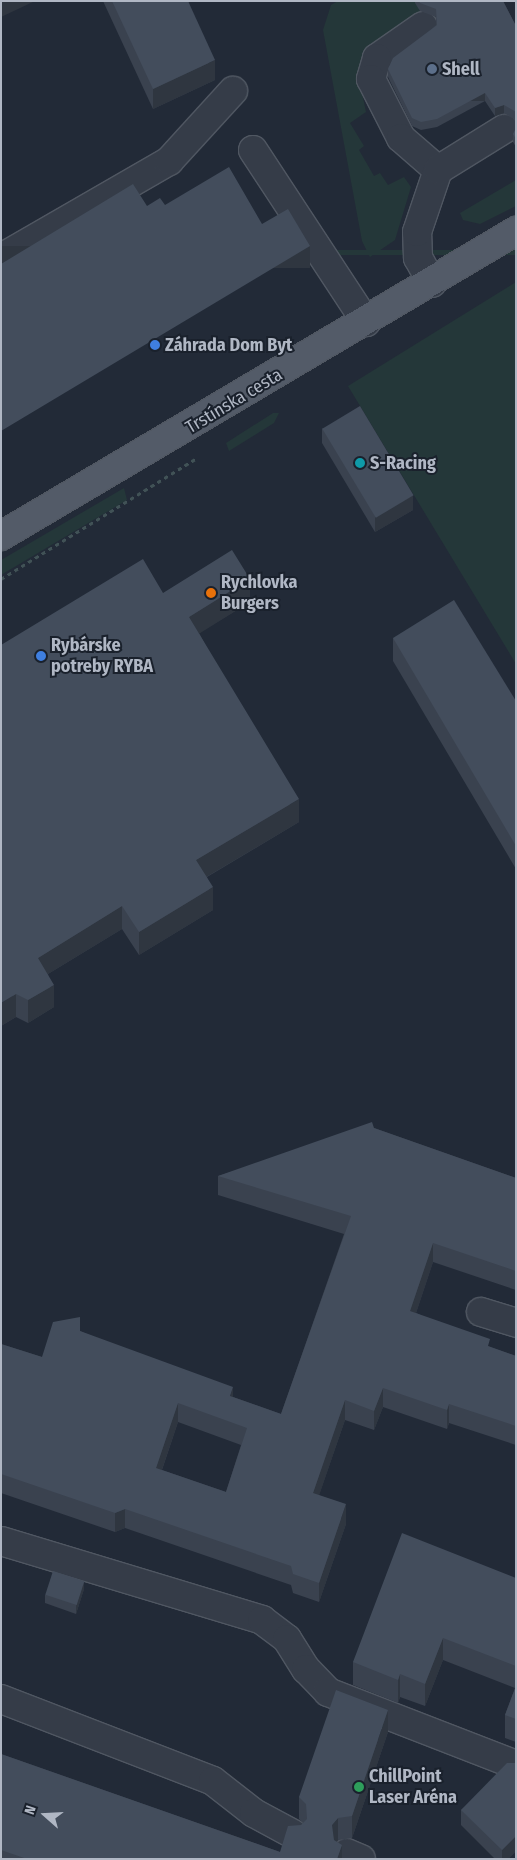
<!DOCTYPE html>
<meta charset="utf-8">
<style>
body{margin:0}
#map{position:relative;width:517px;height:1860px;overflow:hidden;background:#222a37;font-family:"Fira Sans Condensed",sans-serif}
div>[style]{position:absolute}
.green>*{inset:0;background:#243739;transform-origin:0 0}
.path>*{height:3px;margin-top:-1.5px;transform-origin:0;background:repeating-linear-gradient(90deg,#415256 0 4px,transparent 0 8px)}
.roads{filter:drop-shadow(1px 0 #505762) drop-shadow(-1px 0 #505762) drop-shadow(0 1px #505762) drop-shadow(0 -1px #505762)}
.minor>*{height:28px;margin:-14px;padding:0 14px;transform-origin:14px;border-radius:14px;background:#353c48}
.major>*{height:28px;margin:-14px;padding:0 14px;transform-origin:14px;border-radius:14px;background:#535b68}
.wall>*{inset:0;background:#3a424f}
.shaded-wall>*{inset:0;background:#2f3640;transform-origin:0 0}
.building>*{inset:0;background:#434d5c;transform-origin:0 0}
.dots>*{width:14px;height:14px;translate:-50% -50%;box-sizing:border-box;border:2px solid #1a212c;border-radius:50%}
span{translate:-50% -50%;white-space:nowrap;text-align:center;line-height:1.15;-webkit-text-stroke:4px #1a212c;paint-order:stroke}
.poi-label{font-size:18px;color:#b0b7c4;font-weight:700}
.left{translate:0 -50%;text-align:left}
.street-label{font-size:18px;color:#b0b7c4}
.frame{position:absolute;inset:0;border:2px solid #b0b7c4;pointer-events:none}
.north{position:absolute;left:20px;top:1790px;width:50px;height:50px;-webkit-text-stroke:4px #1a212c;paint-order:stroke;rotate:289deg;font-size:14px;font-weight:700;line-height:20px;text-align:center;color:#b0b7c4}
.north::after{content:'';display:block;margin:auto;width:18px;height:22px;background:#b0b7c4;clip-path:polygon(50% 0,100% 100%,50% 72%,0 100%)}
</style>
<div id="map">
<div class="green">
<div style="clip-path:polygon(338px 1px,417px 1px,420px 11px,375px 43px,362px 59px,358px 74px,366px 112px,350px 123px,364px 146px,359px 150px,374px 176px,380px 173px,388px 185px,404px 177px,411px 187px,395px 240px,370px 257px,362px 241px,323px 30px,331px 5px)"></div>
<div style="clip-path:polygon(516px 180px,516px 206px,480px 224px,463px 220px,460px 213px)"></div>
<div style="left:516px;top:250px;width:5px;height:222px;rotate:90deg"></div>
<div style="clip-path:polygon(516px 282px,516px 664px,348px 386px)"></div>
<div style="clip-path:polygon(273px 413px,279px 413px,274px 423px,229px 451px,226px 443px)"></div>
<div style="clip-path:polygon(124px 488px,127px 500px,1px 575px,1px 560px)"></div>
</div>
<div class="path">
<div style="left:1px;top:579px;width:230px;rotate:-31.7deg"></div>
</div>
<div class="roads">
<div class="minor">
<div style="left:423px;top:26px;width:56px;rotate:145.2deg"></div>
<div style="left:377px;top:58px;width:22px;rotate:106deg"></div>
<div style="left:371px;top:79px;width:66px;rotate:63deg"></div>
<div style="left:401px;top:138px;width:49px;rotate:40.9deg"></div>
<div style="left:253px;top:150px;width:206px;rotate:56.7deg"></div>
<div style="left:1px;top:258px;width:194px;rotate:-30deg"></div>
<div style="left:169px;top:161px;width:95px;rotate:-47.6deg"></div>
<div style="left:432px;top:283px;width:29px;rotate:-119deg"></div>
<div style="left:418px;top:258px;width:26px;rotate:-92deg"></div>
<div style="left:417px;top:232px;width:65px;rotate:-71.3deg"></div>
<div style="left:438px;top:170px;width:78px;rotate:-31.8deg"></div>
<div style="left:481px;top:1312px;width:37px;rotate:17deg"></div>
<div style="left:1px;top:1541px;width:273px;rotate:16.8deg"></div>
<div style="left:262px;top:1620px;width:31px;rotate:37deg"></div>
<div style="left:287px;top:1639px;width:36px;rotate:58deg"></div>
<div style="left:306px;top:1669px;width:32px;rotate:46deg"></div>
<div style="left:328px;top:1692px;width:202px;rotate:21.2deg"></div>
<div style="left:1px;top:1699px;width:227px;rotate:21.1deg"></div>
<div style="left:213px;top:1781px;width:52px;rotate:38deg"></div>
<div style="left:254px;top:1813px;width:44px;rotate:28.3deg"></div>
<div style="left:347px;top:1853px;width:15px;rotate:23deg"></div>
</div>
<div class="major">
<div style="left:1px;top:536px;width:599px;rotate:-30.64deg"></div>
</div>
</div>
<div class="wall">
<div style="clip-path:polygon(103px 1px,188px 1px,215px 80px,153px 109px)"></div>
<div style="clip-path:polygon(415px 1px,503px 1px,516px 26px,516px 120px,504px 113px,495px 116px,485px 101px,437px 127px,421px 130px,412px 126px,388px 77px,388px 69px,436px 25px,436px 17px,420px 11px,415px 3px)"></div>
<div style="clip-path:polygon(516px 128px,516px 147px,513px 142px,513px 134px)"></div>
<div style="clip-path:polygon(322px 428px,413px 510px,375px 532px,322px 443px)"></div>
<div style="clip-path:polygon(163px 593px,250px 602px,199px 633px,299px 822px,207px 877px,213px 910px,139px 955px,122px 929px,48px 974px,54px 1007px,28px 1023px,16px 1017px,1px 1026px)"></div>
<div style="clip-path:polygon(393px 638px,516px 701px,516px 869px,393px 661px)"></div>
<div style="clip-path:polygon(evenodd,374px 1128px,516px 1178px,516px 1290px,433px 1262px,416px 1313px,490px 1347px,516px 1356px,516px 1445px,449px 1423px,447px 1429px,383px 1407px,374px 1430px,345px 1420px,319px 1495px,346px 1524px,319px 1602px,293px 1593px,291px 1585px,125px 1528px,115px 1532px,1px 1493px,1px 1344px,42px 1357px,80px 1331px,233px 1397px,281px 1414px,344px 1234px,218px 1195px,218px 1176px,374px 1128px,178px 1422px,241px 1445px,226px 1492px,162px 1470px,178px 1422px)"></div>
<div style="clip-path:polygon(516px 1578px,516px 1742px,505px 1738px,505px 1715px,515px 1688px,443px 1660px,425px 1706px,400px 1697px,398px 1703px,353px 1685px,353px 1662px)"></div>
<div style="clip-path:polygon(84px 1589px,76px 1614px,45px 1603px,45px 1595px)"></div>
<div style="clip-path:polygon(388px 1732px,352px 1838px,338px 1840px,337px 1842px,342px 1859px,1px 1859px,1px 1754px,280px 1852px,303px 1823px,299px 1819px,299px 1797px)"></div>
<div style="clip-path:polygon(516px 1763px,516px 1851px,508px 1859px,495px 1859px,461px 1825px,461px 1810px)"></div>
</div>
<div class="shaded-wall">
<div style="clip-path:polygon(1px 1px,35px 1px,1px 17px)"></div>
<div style="clip-path:polygon(215px 60px,215px 80px,153px 109px,153px 89px)"></div>
<div style="left:485px;top:93px;width:8px;height:55px;rotate:90deg"></div>
<div style="clip-path:polygon(504px 105px,504px 113px,495px 116px,495px 108px)"></div>
<div style="left:310px;top:246px;width:22px;height:360px;rotate:90deg"></div>
<div style="clip-path:polygon(413px 495px,413px 510px,375px 532px,375px 517px)"></div>
<div style="clip-path:polygon(250px 579px,250px 602px,189px 640px,189px 617px)"></div>
<div style="clip-path:polygon(299px 799px,299px 822px,196px 883px,196px 860px)"></div>
<div style="clip-path:polygon(213px 887px,213px 910px,139px 955px,139px 932px)"></div>
<div style="clip-path:polygon(122px 906px,122px 929px,38px 980px,38px 958px)"></div>
<div style="clip-path:polygon(54px 985px,54px 1007px,28px 1023px,28px 1000px)"></div>
<div style="clip-path:polygon(16px 994px,16px 1017px,1px 1026px,1px 1003px)"></div>
<div style="clip-path:polygon(433px 1243px,433px 1262px,410px 1331px,410px 1311px)"></div>
<div style="clip-path:polygon(233px 1387px,233px 1407px,230px 1396px)"></div>
<div style="clip-path:polygon(383px 1388px,383px 1407px,374px 1430px,374px 1411px)"></div>
<div style="clip-path:polygon(345px 1400px,345px 1420px,313px 1513px,313px 1493px)"></div>
<div style="clip-path:polygon(178px 1403px,178px 1422px,156px 1487px,156px 1468px)"></div>
<div style="clip-path:polygon(449px 1404px,449px 1423px,447px 1429px,447px 1410px)"></div>
<div style="clip-path:polygon(346px 1504px,346px 1524px,319px 1602px,319px 1583px)"></div>
<div style="clip-path:polygon(125px 1509px,125px 1528px,115px 1532px,115px 1513px)"></div>
<div style="clip-path:polygon(84px 1581px,84px 1589px,76px 1614px,76px 1606px)"></div>
<div style="clip-path:polygon(443px 1638px,443px 1660px,425px 1706px,425px 1684px)"></div>
<div style="clip-path:polygon(400px 1674px,400px 1697px,398px 1703px,398px 1680px)"></div>
<div style="clip-path:polygon(388px 1710px,388px 1732px,352px 1838px,352px 1816px)"></div>
<div style="clip-path:polygon(338px 1818px,338px 1840px,332px 1847px,332px 1825px)"></div>
<div style="clip-path:polygon(516px 1836px,516px 1851px,508px 1859px,502px 1859px,502px 1850px)"></div>
<div style="clip-path:polygon(342px 1845px,342px 1859px,337px 1859px)"></div>
</div>
<div class="building">
<div style="clip-path:polygon(112px 1px,188px 1px,215px 60px,153px 89px)"></div>
<div style="clip-path:polygon(419px 1px,503px 1px,516px 26px,516px 112px,504px 105px,495px 108px,485px 93px,437px 119px,421px 122px,412px 118px,388px 69px,393px 58px,437px 25px,436px 9px,420px 3px)"></div>
<div style="clip-path:polygon(516px 128px,516px 139px,513px 134px)"></div>
<div style="clip-path:polygon(229px 167px,262px 224px,288px 209px,310px 246px,1px 431px,1px 264px,133px 184px,147px 206px,160px 198px,165px 205px)"></div>
<div style="left:360px;top:406px;width:104px;height:44px;rotate:59deg"></div>
<div style="clip-path:polygon(232px 550px,250px 579px,189px 617px,299px 799px,196px 860px,213px 887px,139px 932px,122px 906px,38px 958px,54px 985px,28px 1000px,16px 994px,1px 1003px,1px 645px,143px 559px,163px 593px)"></div>
<div style="clip-path:polygon(454px 600px,516px 701px,516px 846px,393px 638px)"></div>
<div style="clip-path:polygon(evenodd,372px 1122px,374px 1128px,516px 1178px,516px 1271px,433px 1243px,410px 1311px,490px 1339px,488px 1346px,516px 1356px,516px 1426px,449px 1404px,447px 1410px,383px 1388px,374px 1411px,345px 1400px,313px 1493px,346px 1504px,319px 1583px,293px 1574px,291px 1566px,125px 1509px,115px 1513px,1px 1474px,1px 1344px,42px 1357px,53px 1322px,80px 1317px,80px 1331px,233px 1387px,230px 1396px,281px 1414px,351px 1216px,218px 1176px,372px 1122px,178px 1403px,247px 1428px,226px 1492px,156px 1468px,178px 1403px)"></div>
<div style="clip-path:polygon(402px 1533px,516px 1578px,516px 1666px,443px 1638px,425px 1684px,400px 1674px,398px 1680px,353px 1662px)"></div>
<div style="left:53px;top:1571px;width:33px;height:25px;rotate:18deg"></div>
<div style="clip-path:polygon(516px 1686px,516px 1719px,505px 1715px)"></div>
<div style="clip-path:polygon(336px 1690px,388px 1710px,352px 1816px,338px 1818px,332px 1825px,334px 1840px,342px 1845px,337px 1859px,27px 1859px,1px 1850px,1px 1754px,280px 1852px,288px 1826px,301px 1825px,307px 1819px,306px 1804px,299px 1797px)"></div>
<div style="clip-path:polygon(507px 1763px,516px 1763px,516px 1836px,502px 1850px,461px 1810px)"></div>
</div>
<div class="dots">
<div style="left:432px;top:69px;background:#5c6f8a"></div>
<div style="left:155px;top:345px;background:#3f7fe0"></div>
<div style="left:360px;top:463px;background:#0f9aa8"></div>
<div style="left:211px;top:593px;background:#e8710a"></div>
<div style="left:41px;top:656px;background:#3f7fe0"></div>
<div style="left:359px;top:1787px;background:#2e9e5b"></div>
</div>
<div class="poi-label">
<span class="left" style="left:442px;top:69px">Shell</span>
<span class="left" style="left:165px;top:345px">Záhrada Dom Byt</span>
<span class="left" style="left:370px;top:463px">S-Racing</span>
<span class="left" style="left:221px;top:593px">Rychlovka<br>Burgers</span>
<span class="left" style="left:51px;top:656px">Rybárske<br>potreby RYBA</span>
<span class="left" style="left:369px;top:1787px">ChillPoint<br>Laser Aréna</span>
</div>
<div class="street-label">
<span style="left:234px;top:401px;rotate:-31deg">Trstínska cesta</span>
</div>
<div class="frame"></div>
<div class="north">N</div>
</div>
